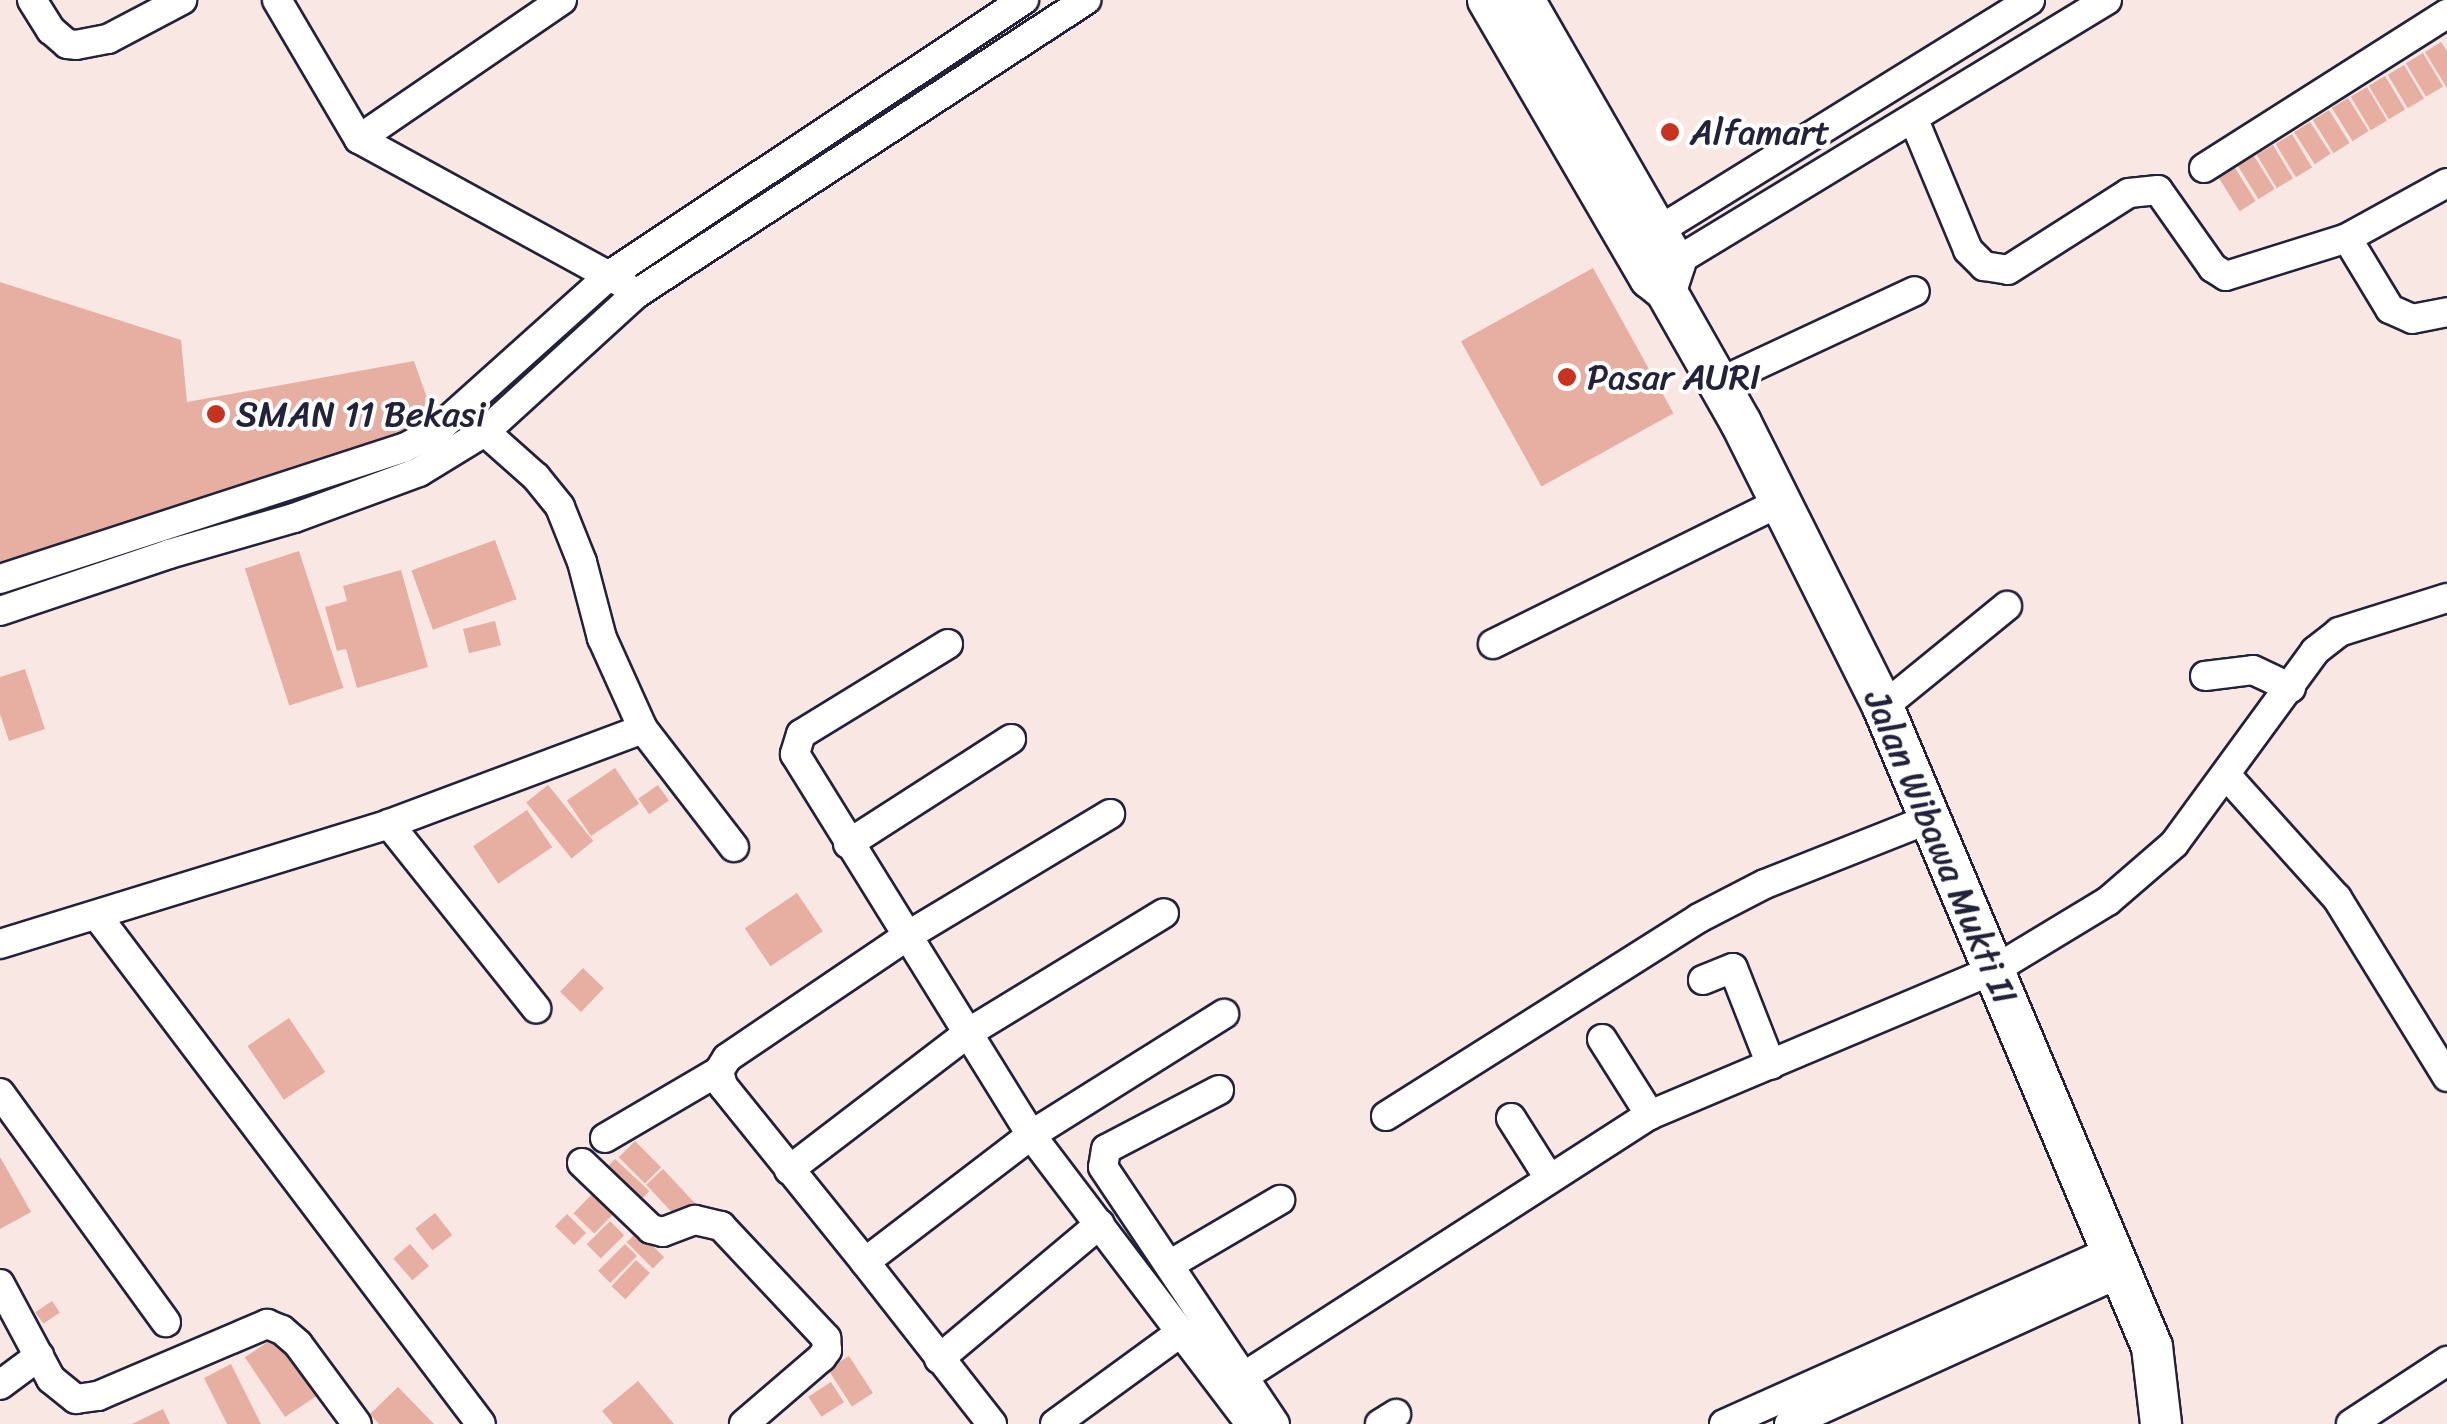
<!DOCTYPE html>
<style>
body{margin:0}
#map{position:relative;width:2447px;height:1424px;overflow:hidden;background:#f8e7e3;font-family:Sriracha,sans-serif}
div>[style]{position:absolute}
.building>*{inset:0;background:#e7aea2;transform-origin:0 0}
.roads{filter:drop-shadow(2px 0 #22223b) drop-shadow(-2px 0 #22223b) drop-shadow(0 2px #22223b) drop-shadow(0 -2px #22223b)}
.minor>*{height:28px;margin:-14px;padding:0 14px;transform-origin:14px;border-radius:14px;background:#fff}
.secondary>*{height:40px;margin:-20px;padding:0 20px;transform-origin:20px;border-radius:20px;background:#fff}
.dots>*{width:28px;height:28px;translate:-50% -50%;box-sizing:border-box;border:5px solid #fff;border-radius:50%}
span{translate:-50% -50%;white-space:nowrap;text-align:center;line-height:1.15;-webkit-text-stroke:8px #fff;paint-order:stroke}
.poi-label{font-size:35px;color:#22223b}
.left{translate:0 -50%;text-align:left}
.street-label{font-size:35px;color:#22223b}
</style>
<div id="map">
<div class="building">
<div style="clip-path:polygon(2441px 42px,2447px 51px,2447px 88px,2425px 52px)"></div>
<div style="left:2423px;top:53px;width:39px;height:20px;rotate:59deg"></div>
<div style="left:2404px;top:65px;width:39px;height:19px;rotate:59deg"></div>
<div style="left:2385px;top:76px;width:39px;height:19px;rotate:59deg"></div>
<div style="left:2367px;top:87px;width:39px;height:19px;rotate:59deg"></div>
<div style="left:2348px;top:98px;width:39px;height:19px;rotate:58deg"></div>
<div style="left:2329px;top:110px;width:39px;height:19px;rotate:58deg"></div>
<div style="left:2310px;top:122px;width:38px;height:19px;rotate:57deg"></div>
<div style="left:2292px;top:134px;width:39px;height:19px;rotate:59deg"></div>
<div style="left:2273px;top:145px;width:39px;height:19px;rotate:59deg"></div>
<div style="left:2254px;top:156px;width:39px;height:19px;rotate:58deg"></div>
<div style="left:2235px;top:168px;width:39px;height:19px;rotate:58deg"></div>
<div style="left:1593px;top:268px;width:166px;height:151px;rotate:61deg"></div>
<div style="clip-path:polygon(0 282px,181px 340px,187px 402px,414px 361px,437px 426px,0 562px)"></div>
<div style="left:495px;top:540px;width:63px;height:89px;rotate:70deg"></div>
<div style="left:299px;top:551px;width:144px;height:57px;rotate:72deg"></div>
<div style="clip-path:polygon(401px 570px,428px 667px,357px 688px,346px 649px,337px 651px,325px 607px,347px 601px,343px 586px)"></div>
<div style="left:495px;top:621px;width:25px;height:33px;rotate:76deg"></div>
<div style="clip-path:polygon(25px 669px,45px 729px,9px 741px,0 714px,0 677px)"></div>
<div style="left:615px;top:768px;width:43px;height:58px;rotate:56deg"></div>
<div style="left:548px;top:785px;width:72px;height:28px;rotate:51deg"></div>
<div style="left:658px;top:785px;width:19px;height:24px;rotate:55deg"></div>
<div style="left:527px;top:810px;width:45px;height:65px;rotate:56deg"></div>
<div style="left:797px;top:893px;width:46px;height:63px;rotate:56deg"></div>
<div style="left:583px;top:968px;width:29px;height:33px;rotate:44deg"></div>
<div style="left:289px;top:1018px;width:65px;height:50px;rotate:56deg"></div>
<div style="left:635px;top:1141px;width:37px;height:23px;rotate:45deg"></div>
<div style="clip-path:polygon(0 1157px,31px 1212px,0 1229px)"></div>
<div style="left:615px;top:1159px;width:47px;height:21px;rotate:43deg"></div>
<div style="left:663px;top:1169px;width:48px;height:23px;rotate:47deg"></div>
<div style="left:595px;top:1191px;width:29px;height:31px;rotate:44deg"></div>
<div style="left:435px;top:1213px;width:28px;height:25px;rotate:52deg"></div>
<div style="left:567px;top:1214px;width:27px;height:17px;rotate:45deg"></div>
<div style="left:610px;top:1221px;width:20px;height:33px;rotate:45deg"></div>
<div style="left:638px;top:1231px;width:37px;height:16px;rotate:45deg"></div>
<div style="left:410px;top:1244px;width:29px;height:22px;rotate:49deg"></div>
<div style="left:625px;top:1244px;width:17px;height:38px;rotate:45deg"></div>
<div style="left:636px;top:1260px;width:19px;height:36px;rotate:43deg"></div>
<div style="left:52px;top:1301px;width:14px;height:20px;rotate:56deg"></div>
<div style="left:278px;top:1335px;width:72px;height:40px;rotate:56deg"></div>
<div style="left:849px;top:1356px;width:44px;height:25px;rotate:57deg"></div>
<div style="clip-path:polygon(231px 1364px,261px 1424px,227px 1424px,204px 1378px)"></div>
<div style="clip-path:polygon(638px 1381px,674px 1424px,613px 1424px,602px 1411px)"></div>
<div style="left:831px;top:1382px;width:24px;height:27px;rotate:57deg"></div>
<div style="clip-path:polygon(398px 1387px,434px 1424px,379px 1424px,370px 1414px)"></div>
<div style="clip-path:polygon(163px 1409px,170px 1424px,132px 1424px)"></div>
</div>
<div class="roads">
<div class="minor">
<div style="left:32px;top:0;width:36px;rotate:58deg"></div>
<div style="left:51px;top:30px;width:21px;rotate:41deg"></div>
<div style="left:67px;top:44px;width:9px;rotate:6deg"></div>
<div style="left:76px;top:45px;width:33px;rotate:-11deg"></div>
<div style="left:108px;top:39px;width:84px;rotate:-27.8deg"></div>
<div style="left:277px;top:0;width:161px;rotate:59.5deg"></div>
<div style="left:359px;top:139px;width:302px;rotate:28.7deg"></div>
<div style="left:1914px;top:120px;width:141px;rotate:67.4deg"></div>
<div style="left:1968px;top:250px;width:23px;rotate:45deg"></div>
<div style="left:1984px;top:266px;width:24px;rotate:9deg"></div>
<div style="left:2008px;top:270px;width:143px;rotate:-32.5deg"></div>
<div style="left:2129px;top:193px;width:29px;rotate:-6deg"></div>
<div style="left:2158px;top:190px;width:95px;rotate:54.8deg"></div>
<div style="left:2213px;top:268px;width:15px;rotate:32deg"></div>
<div style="left:2226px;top:276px;width:127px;rotate:-17.4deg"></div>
<div style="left:2347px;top:238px;width:83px;rotate:58.8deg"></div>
<div style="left:2390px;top:309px;width:24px;rotate:24deg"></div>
<div style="left:2412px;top:319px;width:36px;rotate:-11deg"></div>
<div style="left:359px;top:139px;width:246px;rotate:-34.4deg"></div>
<div style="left:2204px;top:168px;width:288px;rotate:-32.4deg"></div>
<div style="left:2347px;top:238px;width:114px;rotate:-28.8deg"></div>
<div style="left:1645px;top:239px;width:453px;rotate:-31.8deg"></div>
<div style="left:1659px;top:272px;width:524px;rotate:-31.26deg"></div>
<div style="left:1718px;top:383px;width:217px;rotate:-25deg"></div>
<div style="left:474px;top:422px;width:83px;rotate:41.6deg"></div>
<div style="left:536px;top:477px;width:38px;rotate:51deg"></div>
<div style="left:560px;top:507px;width:59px;rotate:68.2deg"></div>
<div style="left:582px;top:562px;width:79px;rotate:75.3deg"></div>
<div style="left:602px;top:638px;width:100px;rotate:65.7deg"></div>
<div style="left:643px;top:729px;width:149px;rotate:52.4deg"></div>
<div style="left:0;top:579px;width:425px;rotate:-18deg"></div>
<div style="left:404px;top:448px;width:36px;rotate:-28deg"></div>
<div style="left:436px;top:431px;width:235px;rotate:-41.9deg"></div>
<div style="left:611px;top:274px;width:496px;rotate:-33.6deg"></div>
<div style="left:0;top:611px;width:178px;rotate:-18.6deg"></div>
<div style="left:169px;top:554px;width:130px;rotate:-16.1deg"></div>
<div style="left:294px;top:518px;width:133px;rotate:-20.2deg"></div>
<div style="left:419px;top:472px;width:79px;rotate:-31.5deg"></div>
<div style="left:486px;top:431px;width:203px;rotate:-42.4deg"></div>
<div style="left:636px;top:294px;width:538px;rotate:-33.16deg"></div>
<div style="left:948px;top:644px;width:172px;rotate:148.5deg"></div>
<div style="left:801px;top:734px;width:21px;rotate:107deg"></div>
<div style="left:795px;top:754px;width:448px;rotate:58.2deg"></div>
<div style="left:1031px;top:1135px;width:363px;rotate:52.8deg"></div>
<div style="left:1493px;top:644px;width:322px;rotate:-26.3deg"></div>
<div style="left:2205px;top:676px;width:48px;rotate:-7.1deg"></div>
<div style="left:2253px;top:670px;width:42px;rotate:25.3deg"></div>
<div style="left:1883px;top:707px;width:160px;rotate:-39.2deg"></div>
<div style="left:2227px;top:776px;width:164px;rotate:48deg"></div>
<div style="left:2337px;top:898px;width:210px;rotate:58.4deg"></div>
<div style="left:389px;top:824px;width:236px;rotate:51.4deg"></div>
<div style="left:848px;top:844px;width:194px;rotate:-32.8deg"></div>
<div style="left:98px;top:917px;width:635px;rotate:52.93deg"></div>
<div style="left:0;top:944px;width:407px;rotate:-17.1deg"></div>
<div style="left:389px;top:824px;width:271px;rotate:-20.5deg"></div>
<div style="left:1703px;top:980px;width:32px;rotate:-22deg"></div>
<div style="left:1733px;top:968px;width:104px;rotate:68.6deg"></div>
<div style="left:1602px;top:1039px;width:90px;rotate:57.7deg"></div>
<div style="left:1219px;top:1090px;width:127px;rotate:152.4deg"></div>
<div style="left:1106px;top:1149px;width:18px;rotate:99deg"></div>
<div style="left:1103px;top:1167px;width:309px;rotate:56.2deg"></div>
<div style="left:0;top:1093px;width:283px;rotate:54.1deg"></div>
<div style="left:1386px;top:1116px;width:370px;rotate:-32.3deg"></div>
<div style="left:1699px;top:918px;width:74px;rotate:-27.3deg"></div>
<div style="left:1765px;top:884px;width:180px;rotate:-21.6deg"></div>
<div style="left:1511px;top:1118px;width:71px;rotate:57.7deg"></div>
<div style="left:605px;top:1138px;width:132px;rotate:-30.4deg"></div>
<div style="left:582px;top:1163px;width:95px;rotate:43.7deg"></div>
<div style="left:651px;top:1229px;width:12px;rotate:14deg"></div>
<div style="left:663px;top:1232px;width:34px;rotate:-21deg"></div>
<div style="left:695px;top:1220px;width:27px;rotate:13deg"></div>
<div style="left:721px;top:1226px;width:154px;rotate:46.8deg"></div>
<div style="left:826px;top:1338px;width:12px;rotate:85deg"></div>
<div style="left:827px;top:1350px;width:9px;rotate:126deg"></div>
<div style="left:822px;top:1357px;width:103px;rotate:139.3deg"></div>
<div style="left:789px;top:1170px;width:229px;rotate:-37.4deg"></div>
<div style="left:971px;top:1031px;width:226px;rotate:-31.4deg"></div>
<div style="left:865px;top:1262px;width:226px;rotate:-128.9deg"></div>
<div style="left:723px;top:1086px;width:16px;rotate:-105deg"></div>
<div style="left:719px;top:1071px;width:15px;rotate:-58deg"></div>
<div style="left:727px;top:1058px;width:217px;rotate:-34.1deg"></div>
<div style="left:907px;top:936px;width:237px;rotate:-31deg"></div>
<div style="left:1169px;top:1265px;width:129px;rotate:-30.4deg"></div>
<div style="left:0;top:1284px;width:108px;rotate:61.8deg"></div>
<div style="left:51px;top:1379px;width:32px;rotate:39deg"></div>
<div style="left:76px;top:1399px;width:22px;rotate:-8deg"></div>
<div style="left:98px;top:1396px;width:184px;rotate:-23.1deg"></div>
<div style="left:267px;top:1324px;width:16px;rotate:22deg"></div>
<div style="left:282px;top:1330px;width:21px;rotate:41deg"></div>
<div style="left:298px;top:1344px;width:99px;rotate:53.6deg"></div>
<div style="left:939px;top:1359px;width:210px;rotate:-40deg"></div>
<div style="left:1243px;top:1377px;width:484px;rotate:-32.8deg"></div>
<div style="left:1650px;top:1115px;width:373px;rotate:-22.9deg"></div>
<div style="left:1994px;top:970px;width:133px;rotate:-31.2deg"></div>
<div style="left:2108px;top:901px;width:87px;rotate:-40.8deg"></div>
<div style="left:2174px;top:844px;width:239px;rotate:-53.8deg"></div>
<div style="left:2315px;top:651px;width:31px;rotate:-38deg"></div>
<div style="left:2339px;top:632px;width:113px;rotate:-17.5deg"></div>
<div style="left:0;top:1385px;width:49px;rotate:-36.6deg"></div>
<div style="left:992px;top:1424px;width:206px;rotate:-128.1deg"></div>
<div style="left:865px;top:1262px;width:209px;rotate:-37.4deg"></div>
<div style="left:1031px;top:1135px;width:228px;rotate:-32.1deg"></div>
<div style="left:1055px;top:1424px;width:156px;rotate:-36.1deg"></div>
<div style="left:1380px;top:1424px;width:19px;rotate:-32deg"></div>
<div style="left:1724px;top:1424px;width:426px;rotate:-24.1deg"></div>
<div style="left:1789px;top:1424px;width:366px;rotate:-24.5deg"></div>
<div style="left:2351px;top:1424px;width:115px;rotate:-33.3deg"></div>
</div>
<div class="secondary">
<div style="left:1488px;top:0;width:322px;rotate:59.8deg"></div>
<div style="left:1650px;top:278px;width:21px;rotate:39deg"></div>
<div style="left:1666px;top:291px;width:152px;rotate:60.4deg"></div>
<div style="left:1741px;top:423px;width:318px;rotate:63.4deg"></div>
<div style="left:1883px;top:707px;width:694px;rotate:67.2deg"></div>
<div style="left:2152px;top:1347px;width:78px;rotate:83.3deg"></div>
<div style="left:1524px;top:0;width:303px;rotate:60.1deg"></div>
<div style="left:1675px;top:263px;width:29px;rotate:108deg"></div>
</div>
</div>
<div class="dots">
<div style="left:1670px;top:132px;background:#c8321e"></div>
<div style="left:1567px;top:377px;background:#c8321e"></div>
<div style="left:216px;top:414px;background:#c8321e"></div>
</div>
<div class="poi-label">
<span class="left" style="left:1690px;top:132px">Alfamart</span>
<span class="left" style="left:1587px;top:377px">Pasar AURI</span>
<span class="left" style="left:236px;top:414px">SMAN 11 Bekasi</span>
</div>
<div class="street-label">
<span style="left:1941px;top:847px;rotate:67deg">Jalan Wibawa Mukti II</span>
</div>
</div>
